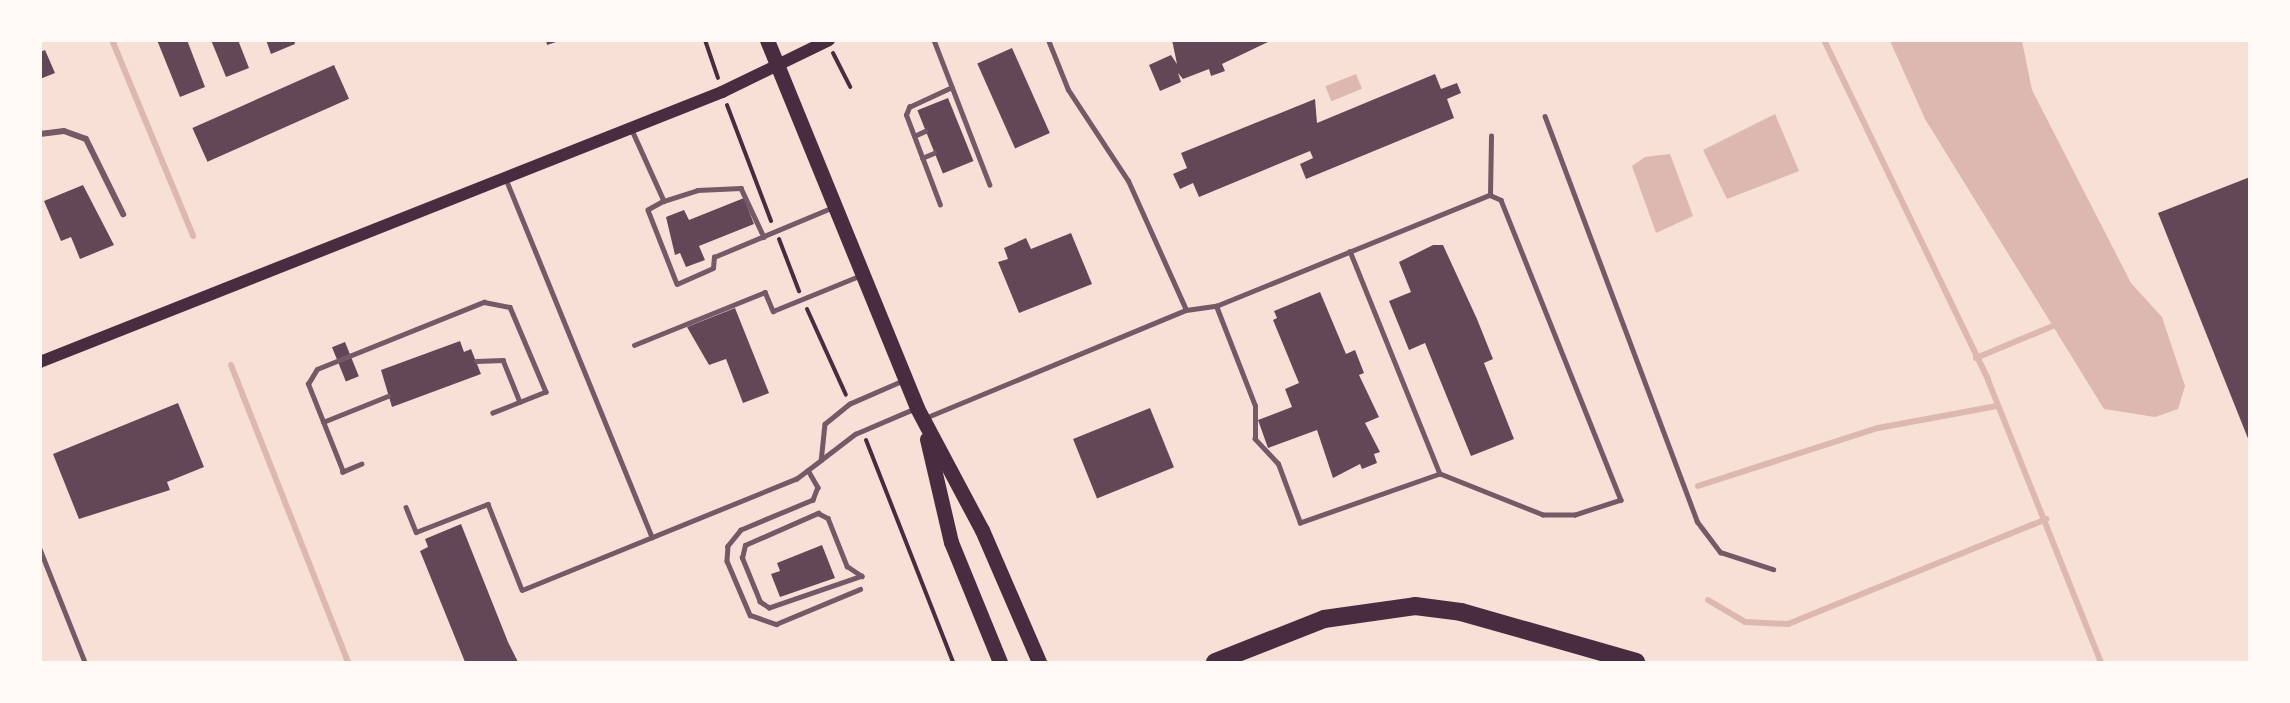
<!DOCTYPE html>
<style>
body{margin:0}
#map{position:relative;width:2290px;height:703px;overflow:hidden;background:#f7e1d7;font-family:"IBM Plex Serif",serif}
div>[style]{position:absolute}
.water>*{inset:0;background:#dcb8b0;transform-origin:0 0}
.stream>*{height:6px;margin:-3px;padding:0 3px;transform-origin:3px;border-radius:3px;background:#dcb8b0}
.building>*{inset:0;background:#644757;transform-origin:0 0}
.path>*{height:4px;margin:-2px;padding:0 2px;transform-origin:2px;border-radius:2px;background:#4a2c40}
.service>*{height:4.5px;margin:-2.25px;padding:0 2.25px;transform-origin:2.25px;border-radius:2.25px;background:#755966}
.minor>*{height:6px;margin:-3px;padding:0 3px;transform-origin:3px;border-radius:3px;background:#755966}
.secondary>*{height:12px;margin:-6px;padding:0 6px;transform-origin:6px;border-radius:6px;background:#4a2c40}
.primary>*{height:15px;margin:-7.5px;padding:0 7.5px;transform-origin:7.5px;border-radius:7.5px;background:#4a2c40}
.motorway>*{height:18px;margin:-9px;padding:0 9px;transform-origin:9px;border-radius:9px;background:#4a2c40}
span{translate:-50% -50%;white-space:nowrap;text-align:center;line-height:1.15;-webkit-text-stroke:6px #fffaf5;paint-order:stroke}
.frame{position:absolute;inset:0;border:42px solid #fffaf5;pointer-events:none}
</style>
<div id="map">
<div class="water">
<div style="clip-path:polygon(1890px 41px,2022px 41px,2032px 90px,2131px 283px,2162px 317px,2185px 386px,2178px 409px,2155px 417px,2104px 409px,1925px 119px)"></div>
<div style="left:1356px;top:74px;width:16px;height:33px;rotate:68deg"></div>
<div style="clip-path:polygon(1775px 114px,1799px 171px,1727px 199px,1703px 150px)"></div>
<div style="clip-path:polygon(1670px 154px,1693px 216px,1656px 233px,1632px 166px,1645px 157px)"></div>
</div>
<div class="stream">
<div style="left:112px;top:40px;width:212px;rotate:67.5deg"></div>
<div style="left:1824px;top:40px;width:377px;rotate:64.2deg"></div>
<div style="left:1988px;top:380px;width:304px;rotate:68.2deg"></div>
<div style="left:1976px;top:358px;width:83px;rotate:-22.6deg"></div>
<div style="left:231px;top:365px;width:319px;rotate:68.5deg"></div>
<div style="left:1698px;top:486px;width:189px;rotate:-17.9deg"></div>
<div style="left:1878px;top:428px;width:121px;rotate:-10.5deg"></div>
<div style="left:1708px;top:600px;width:43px;rotate:30.7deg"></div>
<div style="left:1745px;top:622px;width:43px;rotate:2.7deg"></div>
<div style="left:1788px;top:624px;width:279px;rotate:-22.1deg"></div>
</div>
<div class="building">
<div style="clip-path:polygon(157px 40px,187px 40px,205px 87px,180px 97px)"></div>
<div style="clip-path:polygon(211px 40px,238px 40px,249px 68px,226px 77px)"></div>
<div style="clip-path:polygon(266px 40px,294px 40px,295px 44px,271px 54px)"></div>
<div style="clip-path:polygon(546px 40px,559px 40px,559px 41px,547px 45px)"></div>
<div style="clip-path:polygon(1172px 40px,1270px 40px,1270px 41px,1222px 64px,1225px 71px,1211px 76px,1209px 69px,1183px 79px,1178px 73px,1181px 82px,1160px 91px,1149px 65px,1171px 55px,1177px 64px)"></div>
<div style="left:1012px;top:48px;width:93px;height:38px;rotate:66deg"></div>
<div style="clip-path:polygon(45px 50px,55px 73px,40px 79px,40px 52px)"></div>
<div style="left:334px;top:65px;width:37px;height:155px;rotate:66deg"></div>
<div style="clip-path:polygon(1435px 74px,1441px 89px,1457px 83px,1461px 93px,1447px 99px,1454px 118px,1306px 179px,1300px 164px,1313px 158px,1310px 151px,1199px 197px,1193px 183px,1180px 189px,1173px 174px,1187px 168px,1181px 153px,1315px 99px,1317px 123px)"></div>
<div style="left:948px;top:98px;width:68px;height:33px;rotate:68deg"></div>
<div style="clip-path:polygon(2250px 177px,2250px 441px,2249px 441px,2158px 213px)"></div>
<div style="clip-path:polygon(83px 185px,114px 245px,80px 259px,71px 237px,61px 241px,44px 201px)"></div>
<div style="clip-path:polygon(744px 198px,754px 224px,699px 246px,705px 260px,686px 267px,680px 253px,675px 255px,666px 217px,684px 210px,689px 220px)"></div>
<div style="clip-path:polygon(1071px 233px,1092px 284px,1019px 313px,998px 262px,1008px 259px,1004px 248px,1026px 238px,1031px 249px)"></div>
<div style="clip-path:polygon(1433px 245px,1443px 245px,1477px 319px,1493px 359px,1484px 363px,1514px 439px,1471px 456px,1425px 343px,1409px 350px,1389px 301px,1411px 292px,1399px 262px)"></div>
<div style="clip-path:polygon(1320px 292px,1346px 354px,1355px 350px,1364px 373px,1359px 375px,1379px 417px,1365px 423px,1380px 452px,1374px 454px,1377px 463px,1362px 469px,1360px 464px,1333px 478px,1317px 430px,1268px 448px,1258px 420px,1292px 407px,1285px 389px,1299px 383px,1273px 320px,1277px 318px,1274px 311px)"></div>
<div style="clip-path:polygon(735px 308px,769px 393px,743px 403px,726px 359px,709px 365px,687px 327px)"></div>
<div style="clip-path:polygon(460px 341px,464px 352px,471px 349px,481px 374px,392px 407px,381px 370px)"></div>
<div style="left:345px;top:342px;width:37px;height:14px;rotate:68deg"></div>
<div style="clip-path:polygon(178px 403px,204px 467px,167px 482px,170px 490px,79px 519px,53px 454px)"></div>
<div style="left:1150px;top:408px;width:64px;height:83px;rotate:68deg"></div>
<div style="clip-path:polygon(461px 524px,508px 642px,518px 662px,465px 662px,420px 551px,428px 547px,425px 539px)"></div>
<div style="clip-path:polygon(822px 545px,835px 578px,780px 597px,771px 574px,780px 571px,777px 563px)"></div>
</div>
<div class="path">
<div style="left:705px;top:40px;width:40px;rotate:71.1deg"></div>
<div style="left:833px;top:53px;width:38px;rotate:63deg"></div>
<div style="left:727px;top:105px;width:124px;rotate:69.2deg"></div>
<div style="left:779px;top:239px;width:56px;rotate:69deg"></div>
<div style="left:807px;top:309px;width:94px;rotate:65.6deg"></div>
<div style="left:866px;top:440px;width:238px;rotate:68.6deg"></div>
</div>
<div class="service">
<div style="left:934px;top:40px;width:155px;rotate:68.9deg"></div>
<div style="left:1545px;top:116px;width:433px;rotate:69.4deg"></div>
<div style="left:1697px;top:521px;width:39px;rotate:53deg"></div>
<div style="left:1720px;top:552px;width:56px;rotate:17.8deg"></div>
<div style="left:632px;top:130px;width:78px;rotate:65.7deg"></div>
<div style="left:664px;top:201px;width:35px;rotate:-18deg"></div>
<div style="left:697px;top:190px;width:44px;rotate:-2.6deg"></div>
<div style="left:741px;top:188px;width:54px;rotate:64.9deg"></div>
<div style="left:914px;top:136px;width:12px;rotate:-24deg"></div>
<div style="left:922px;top:158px;width:13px;rotate:-23deg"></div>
<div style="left:506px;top:179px;width:387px;rotate:67.8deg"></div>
<div style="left:1490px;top:195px;width:59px;rotate:-89deg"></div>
<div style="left:664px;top:201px;width:18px;rotate:151deg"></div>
<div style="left:648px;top:210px;width:79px;rotate:68.6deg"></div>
<div style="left:677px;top:284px;width:39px;rotate:-24deg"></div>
<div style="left:713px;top:268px;width:11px;rotate:-85deg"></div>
<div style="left:714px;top:257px;width:127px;rotate:-22.7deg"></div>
<div style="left:940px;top:205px;width:96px;rotate:-110.7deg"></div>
<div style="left:906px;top:115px;width:9px;rotate:-69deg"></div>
<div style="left:909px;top:107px;width:47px;rotate:-24.9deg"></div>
<div style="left:1350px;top:251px;width:240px;rotate:68deg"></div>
<div style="left:1186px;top:310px;width:30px;rotate:-8deg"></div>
<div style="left:1216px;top:306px;width:296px;rotate:-22.1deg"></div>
<div style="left:1490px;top:195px;width:12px;rotate:24deg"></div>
<div style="left:1501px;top:200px;width:323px;rotate:68.2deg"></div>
<div style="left:1621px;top:500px;width:48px;rotate:161.9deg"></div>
<div style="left:1575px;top:515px;width:32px;rotate:180deg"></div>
<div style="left:1543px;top:515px;width:111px;rotate:-158.3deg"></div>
<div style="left:1440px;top:474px;width:148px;rotate:160.7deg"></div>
<div style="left:1300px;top:523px;width:63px;rotate:-110.4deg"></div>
<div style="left:1278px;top:464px;width:34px;rotate:-133deg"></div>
<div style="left:1255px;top:439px;width:33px;rotate:-90deg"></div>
<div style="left:1255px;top:406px;width:107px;rotate:-111.3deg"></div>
<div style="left:634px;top:345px;width:141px;rotate:-22deg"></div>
<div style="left:765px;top:292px;width:21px;rotate:67deg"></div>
<div style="left:773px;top:311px;width:93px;rotate:-22.1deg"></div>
<div style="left:476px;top:361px;width:27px;rotate:-2deg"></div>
<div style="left:503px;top:360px;width:45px;rotate:68deg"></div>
<div style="left:903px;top:381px;width:58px;rotate:156.5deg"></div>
<div style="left:850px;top:404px;width:32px;rotate:141deg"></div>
<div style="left:825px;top:424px;width:36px;rotate:96deg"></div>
<div style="left:821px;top:460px;width:43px;rotate:-37.4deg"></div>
<div style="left:855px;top:434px;width:66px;rotate:-23.1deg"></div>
<div style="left:925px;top:418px;width:282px;rotate:-22.5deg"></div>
<div style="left:1186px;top:310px;width:141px;rotate:-114.2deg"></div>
<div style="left:1128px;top:181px;width:109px;rotate:-123.4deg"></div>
<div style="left:1068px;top:90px;width:54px;rotate:-111.8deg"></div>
<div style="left:323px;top:422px;width:70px;rotate:-21.8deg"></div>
<div style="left:362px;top:464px;width:21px;rotate:157deg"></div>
<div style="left:343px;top:472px;width:95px;rotate:-111.7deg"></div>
<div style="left:308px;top:384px;width:17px;rotate:-59deg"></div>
<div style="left:317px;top:369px;width:180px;rotate:-21.9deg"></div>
<div style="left:484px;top:302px;width:26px;rotate:11deg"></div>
<div style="left:510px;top:307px;width:92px;rotate:67deg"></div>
<div style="left:546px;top:392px;width:57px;rotate:158.4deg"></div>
<div style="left:808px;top:470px;width:20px;rotate:60deg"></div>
<div style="left:818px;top:487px;width:14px;rotate:111deg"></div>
<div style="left:813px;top:500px;width:78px;rotate:157.4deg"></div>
<div style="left:741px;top:530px;width:21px;rotate:129deg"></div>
<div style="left:728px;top:546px;width:15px;rotate:94deg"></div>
<div style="left:727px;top:561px;width:59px;rotate:66.9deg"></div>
<div style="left:750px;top:615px;width:28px;rotate:19deg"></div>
<div style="left:776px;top:624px;width:91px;rotate:-22.6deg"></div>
<div style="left:406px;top:507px;width:27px;rotate:68deg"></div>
<div style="left:416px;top:532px;width:77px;rotate:-21.3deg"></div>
<div style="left:488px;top:504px;width:92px;rotate:68.4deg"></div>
<div style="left:522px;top:590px;width:296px;rotate:-22.1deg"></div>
<div style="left:796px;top:479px;width:31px;rotate:-37deg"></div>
<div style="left:818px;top:513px;width:11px;rotate:27deg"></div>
<div style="left:828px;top:518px;width:52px;rotate:68.4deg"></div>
<div style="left:847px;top:566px;width:18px;rotate:34deg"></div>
<div style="left:862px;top:576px;width:98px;rotate:161deg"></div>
<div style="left:769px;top:608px;width:11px;rotate:-146deg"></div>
<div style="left:760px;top:602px;width:48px;rotate:-112.2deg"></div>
<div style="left:742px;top:558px;width:13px;rotate:-77deg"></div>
<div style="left:745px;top:545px;width:80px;rotate:-23.7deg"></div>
<div style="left:40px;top:549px;width:122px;rotate:68.3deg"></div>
</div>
<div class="minor">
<div style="left:40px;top:134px;width:24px;rotate:-7deg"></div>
<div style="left:64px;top:131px;width:23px;rotate:20deg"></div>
<div style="left:86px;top:139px;width:84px;rotate:63.7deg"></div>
</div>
<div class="secondary">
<div style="left:40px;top:362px;width:734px;rotate:-21.6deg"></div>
<div style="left:722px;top:92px;width:119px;rotate:-25.9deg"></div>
</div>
<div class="primary">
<div style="left:767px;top:40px;width:397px;rotate:67.8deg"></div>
<div style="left:917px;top:408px;width:138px;rotate:62deg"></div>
<div style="left:982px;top:530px;width:144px;rotate:66.6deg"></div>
<div style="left:927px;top:439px;width:106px;rotate:76.9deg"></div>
<div style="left:951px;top:542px;width:130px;rotate:67.8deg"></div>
</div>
<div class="motorway">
<div style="left:1215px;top:662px;width:117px;rotate:-21.5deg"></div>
<div style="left:1324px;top:619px;width:92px;rotate:-8.1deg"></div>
<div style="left:1415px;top:606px;width:46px;rotate:7.4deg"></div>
<div style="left:1461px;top:612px;width:182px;rotate:15.9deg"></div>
</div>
<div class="frame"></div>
</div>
